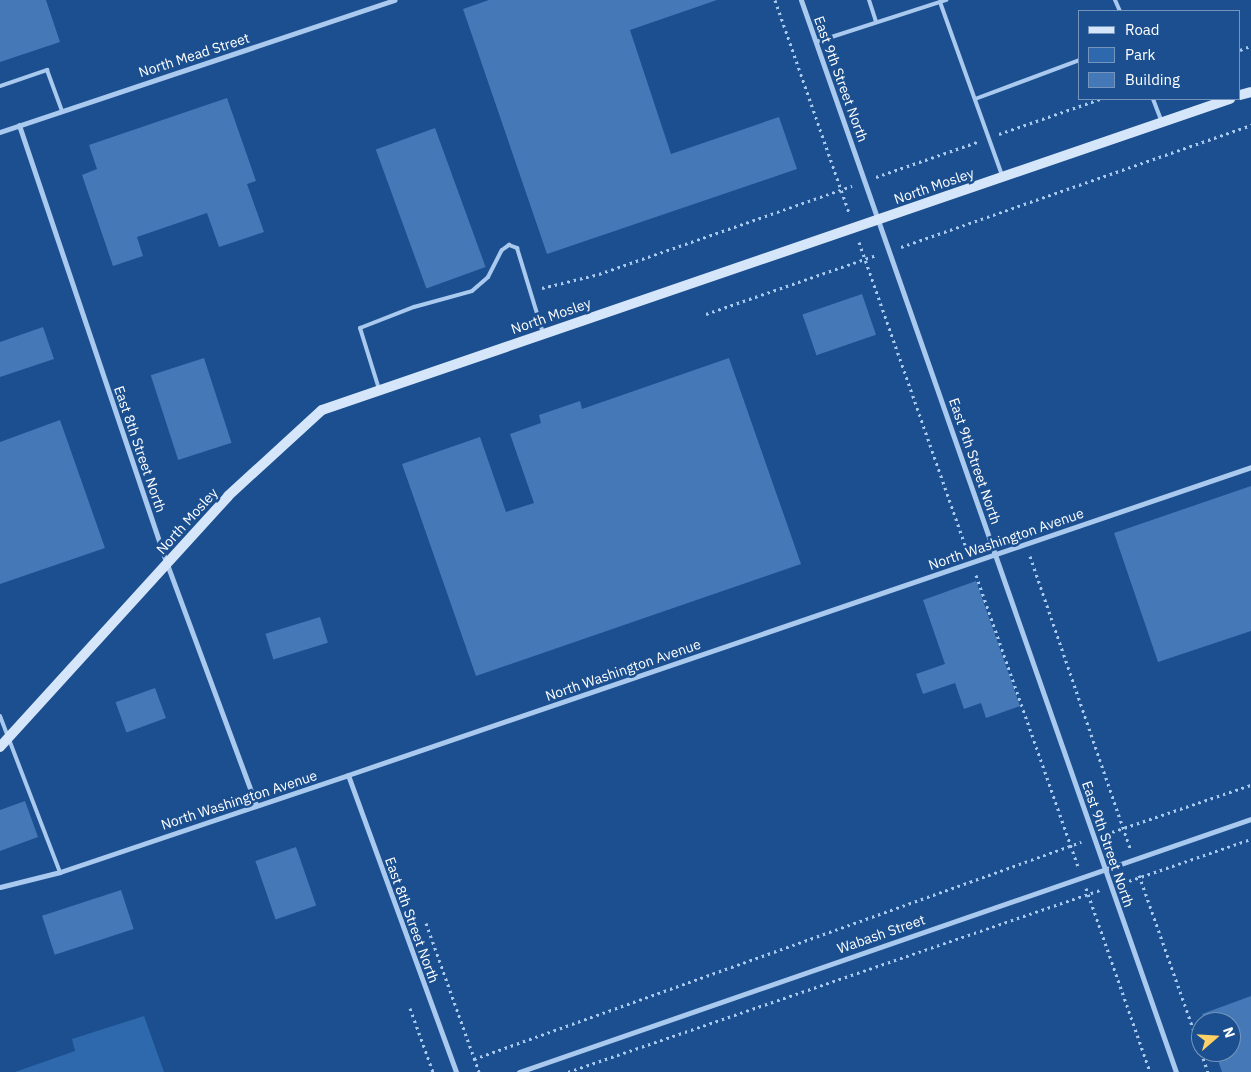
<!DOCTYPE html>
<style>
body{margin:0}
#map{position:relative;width:1251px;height:1072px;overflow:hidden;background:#1b4f8f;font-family:"IBM Plex Sans",sans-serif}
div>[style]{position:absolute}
.green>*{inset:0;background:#2e69ad}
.building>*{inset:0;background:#4478b7;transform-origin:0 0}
.path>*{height:3px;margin-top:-1.5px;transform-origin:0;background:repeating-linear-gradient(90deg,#a9c9ee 0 2.5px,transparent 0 6.5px)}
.lane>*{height:4px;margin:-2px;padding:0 2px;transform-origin:2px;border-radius:2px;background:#a9c9ee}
.street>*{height:5px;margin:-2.5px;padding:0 2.5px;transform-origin:2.5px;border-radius:2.5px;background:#a9c9ee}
.secondary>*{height:10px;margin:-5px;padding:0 5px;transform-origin:5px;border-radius:5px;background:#d6e6fa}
span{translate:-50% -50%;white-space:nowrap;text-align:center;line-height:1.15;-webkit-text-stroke:5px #1b4f8f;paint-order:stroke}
.street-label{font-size:14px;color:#fff}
.legend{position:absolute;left:1078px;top:10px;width:162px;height:90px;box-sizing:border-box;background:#1b4f8f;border:1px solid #7695bc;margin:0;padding:6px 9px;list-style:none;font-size:15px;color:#fff}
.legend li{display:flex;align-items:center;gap:10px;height:25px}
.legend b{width:25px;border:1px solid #7695bc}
.north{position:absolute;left:1191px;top:1012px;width:50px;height:50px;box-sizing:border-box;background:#1b4f8f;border:1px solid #7695bc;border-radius:50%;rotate:71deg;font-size:14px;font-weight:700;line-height:20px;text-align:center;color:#fff}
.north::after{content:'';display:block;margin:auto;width:18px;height:22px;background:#ffd166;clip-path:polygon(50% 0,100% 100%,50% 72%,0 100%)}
</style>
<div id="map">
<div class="green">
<div style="clip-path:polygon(144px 1016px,164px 1072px,15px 1072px,75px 1051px,72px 1039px)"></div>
</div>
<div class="building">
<div style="clip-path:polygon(0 0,46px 0,60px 42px,0 62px)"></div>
<div style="clip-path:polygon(489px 0,717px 0,630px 30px,671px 154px,779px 117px,797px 169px,547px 254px,463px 9px)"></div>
<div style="clip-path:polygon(227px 98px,256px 181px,247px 184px,264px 232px,219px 247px,207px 213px,137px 237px,143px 256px,113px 266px,82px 175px,97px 169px,89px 145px)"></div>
<div style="left:435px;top:128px;width:148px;height:63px;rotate:70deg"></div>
<div style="left:862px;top:294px;width:43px;height:63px;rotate:71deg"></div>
<div style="clip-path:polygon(43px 327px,54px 359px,0 377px,0 342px)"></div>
<div style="left:204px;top:358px;width:89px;height:56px;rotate:72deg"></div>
<div style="clip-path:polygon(729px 358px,801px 564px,476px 676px,402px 464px,480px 437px,506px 512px,534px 503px,510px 434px,541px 423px,539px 415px,580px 401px,582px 409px)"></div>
<div style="clip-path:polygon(60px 420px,105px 548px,0 584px,0 442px)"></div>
<div style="clip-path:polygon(1251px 486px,1251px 631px,1158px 662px,1114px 533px)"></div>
<div style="clip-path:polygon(976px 581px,1020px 706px,986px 718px,981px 703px,964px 709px,955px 683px,923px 694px,916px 674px,945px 664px,923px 600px)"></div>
<div style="left:320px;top:617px;width:27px;height:57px;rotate:73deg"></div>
<div style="left:155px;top:688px;width:32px;height:42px;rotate:70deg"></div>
<div style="clip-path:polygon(25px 801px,38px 837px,0 851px,0 810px)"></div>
<div style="left:296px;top:847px;width:62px;height:43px;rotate:71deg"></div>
<div style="left:121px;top:890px;width:41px;height:83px;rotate:72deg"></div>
<div style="clip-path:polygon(1251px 996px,1251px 1072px,1222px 1072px,1215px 1052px,1231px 1052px,1231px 1022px,1205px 1022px,1202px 1014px)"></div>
</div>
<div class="path">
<div style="left:775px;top:0;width:225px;rotate:70.8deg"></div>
<div style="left:1240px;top:50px;width:12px;rotate:-20deg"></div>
<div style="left:999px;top:134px;width:107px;rotate:-19.1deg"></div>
<div style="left:876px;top:177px;width:107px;rotate:-19.1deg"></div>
<div style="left:859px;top:242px;width:326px;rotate:70.7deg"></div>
<div style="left:901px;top:247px;width:371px;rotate:-19.2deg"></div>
<div style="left:542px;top:288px;width:59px;rotate:-13.8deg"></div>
<div style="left:599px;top:274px;width:268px;rotate:-19.2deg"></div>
<div style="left:706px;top:314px;width:180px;rotate:-19.1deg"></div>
<div style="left:1030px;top:556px;width:309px;rotate:71.1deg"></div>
<div style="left:976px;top:575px;width:308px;rotate:70.7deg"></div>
<div style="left:1106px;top:834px;width:153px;rotate:-18.7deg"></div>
<div style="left:1139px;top:875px;width:187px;rotate:70.6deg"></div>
<div style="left:1123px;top:883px;width:135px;rotate:-19deg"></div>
<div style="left:1086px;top:888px;width:195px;rotate:70.8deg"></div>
<div style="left:426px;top:923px;width:158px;rotate:70.4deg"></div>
<div style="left:410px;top:1008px;width:68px;rotate:70.2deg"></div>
<div style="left:1201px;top:1052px;width:21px;rotate:71deg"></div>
<div style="left:474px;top:1059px;width:645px;rotate:-19.67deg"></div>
<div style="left:568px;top:1072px;width:562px;rotate:-18.89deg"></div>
</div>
<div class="lane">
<div style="left:869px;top:0;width:23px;rotate:72deg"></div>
<div style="left:1115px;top:0;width:12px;rotate:66deg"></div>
<div style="left:940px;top:2px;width:184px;rotate:70.3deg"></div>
<div style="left:816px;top:42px;width:137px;rotate:-17.9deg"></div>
<div style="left:0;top:86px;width:50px;rotate:-18.8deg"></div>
<div style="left:47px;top:70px;width:44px;rotate:69.9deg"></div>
<div style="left:975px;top:99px;width:112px;rotate:-20.4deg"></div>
<div style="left:1153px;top:99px;width:22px;rotate:69deg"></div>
<div style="left:379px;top:389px;width:64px;rotate:-107.3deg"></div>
<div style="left:360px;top:328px;width:58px;rotate:-21.3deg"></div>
<div style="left:414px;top:307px;width:60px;rotate:-15.4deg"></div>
<div style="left:472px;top:291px;width:21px;rotate:-41deg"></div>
<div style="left:488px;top:277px;width:30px;rotate:-63deg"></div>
<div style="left:502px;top:250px;width:9px;rotate:-36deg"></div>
<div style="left:509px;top:245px;width:9px;rotate:21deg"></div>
<div style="left:517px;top:248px;width:89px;rotate:73deg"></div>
<div style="left:0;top:716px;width:167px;rotate:69deg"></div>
</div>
<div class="street">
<div style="left:801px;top:0;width:1136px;rotate:70.72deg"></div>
<div style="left:19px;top:125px;width:463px;rotate:71.4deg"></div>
<div style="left:167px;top:564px;width:257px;rotate:69.7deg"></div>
<div style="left:0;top:132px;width:416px;rotate:-18.5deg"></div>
<div style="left:348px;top:775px;width:316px;rotate:70deg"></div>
<div style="left:0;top:887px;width:62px;rotate:-14deg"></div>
<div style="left:60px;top:872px;width:304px;rotate:-18.6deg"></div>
<div style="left:348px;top:775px;width:954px;rotate:-18.83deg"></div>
<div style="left:519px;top:1072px;width:774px;rotate:-19.07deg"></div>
</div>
<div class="secondary">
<div style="left:1240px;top:95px;width:11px;rotate:-15deg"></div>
<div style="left:0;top:747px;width:339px;rotate:-47.7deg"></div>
<div style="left:228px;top:496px;width:127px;rotate:-42.5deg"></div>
<div style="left:322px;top:410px;width:960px;rotate:-18.91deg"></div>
</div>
<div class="street-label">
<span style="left:194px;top:55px;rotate:-18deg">North Mead Street</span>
<span style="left:841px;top:79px;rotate:70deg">East 9th Street North</span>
<span style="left:934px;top:186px;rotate:-19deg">North Mosley</span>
<span style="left:551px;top:316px;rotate:-19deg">North Mosley</span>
<span style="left:140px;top:449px;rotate:71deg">East 8th Street North</span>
<span style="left:975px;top:461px;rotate:71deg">East 9th Street North</span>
<span style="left:187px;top:521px;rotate:-48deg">North Mosley</span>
<span style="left:1006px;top:539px;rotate:-19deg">North Washington Avenue</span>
<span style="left:623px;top:670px;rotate:-19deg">North Washington Avenue</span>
<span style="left:239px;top:800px;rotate:-18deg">North Washington Avenue</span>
<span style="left:1108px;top:844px;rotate:71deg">East 9th Street North</span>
<span style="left:412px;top:920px;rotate:70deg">East 8th Street North</span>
<span style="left:881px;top:934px;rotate:-19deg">Wabash Street</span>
</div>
<ul class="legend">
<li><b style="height:6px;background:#d6e6fa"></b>Road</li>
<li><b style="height:14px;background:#2e69ad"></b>Park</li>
<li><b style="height:14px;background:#4478b7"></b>Building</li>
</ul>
<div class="north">N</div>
</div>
